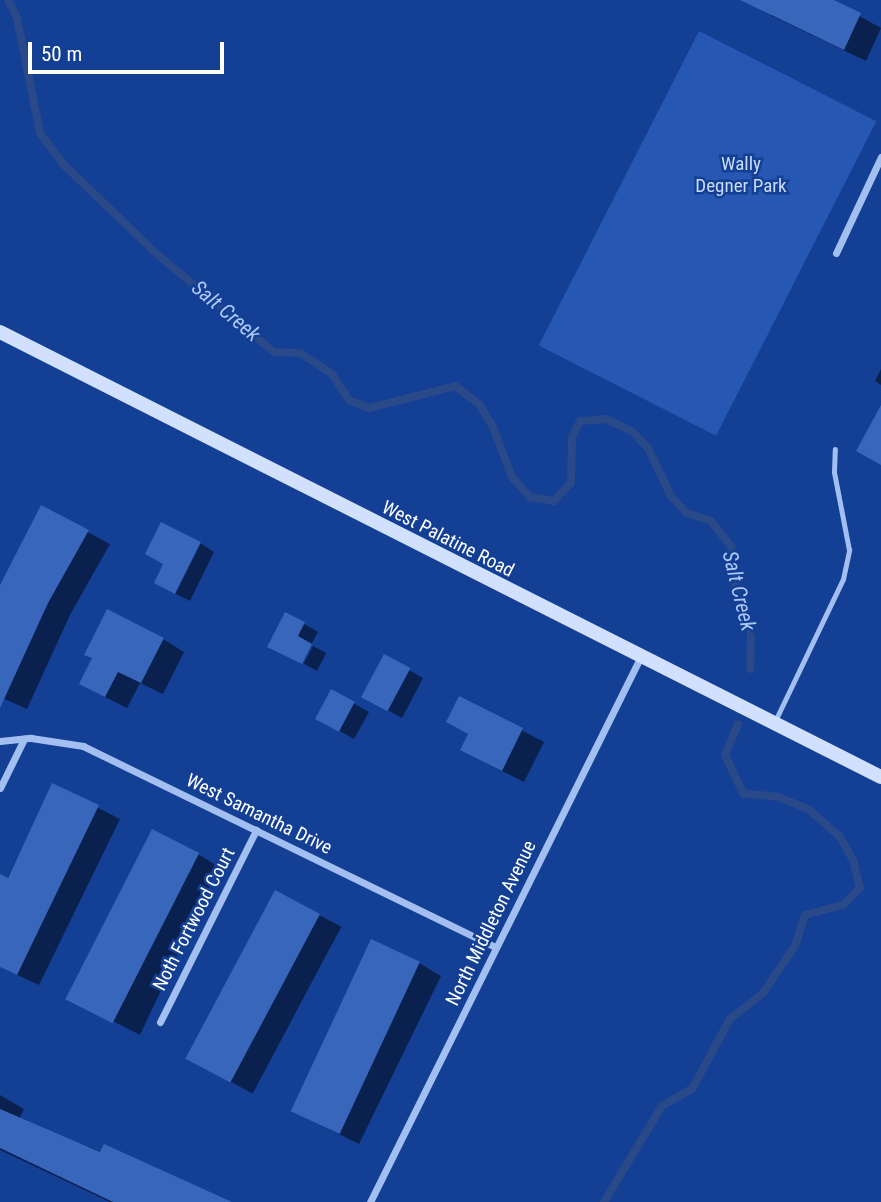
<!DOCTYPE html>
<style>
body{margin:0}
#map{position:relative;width:881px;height:1202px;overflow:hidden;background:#133f94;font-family:"Roboto Condensed",sans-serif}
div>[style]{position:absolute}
.green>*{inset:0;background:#2658b3;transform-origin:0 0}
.shadow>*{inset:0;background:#0007;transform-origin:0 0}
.stream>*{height:8px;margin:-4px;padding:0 4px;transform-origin:4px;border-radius:4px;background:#294989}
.building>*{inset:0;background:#3766bb;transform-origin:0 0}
.service>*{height:5px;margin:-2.5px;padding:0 2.5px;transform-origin:2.5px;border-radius:2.5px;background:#a3bff2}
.minor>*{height:7px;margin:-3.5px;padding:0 3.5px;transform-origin:3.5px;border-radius:3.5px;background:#a3bff2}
.secondary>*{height:14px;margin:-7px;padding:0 7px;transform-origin:7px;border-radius:7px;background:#d1e0fc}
span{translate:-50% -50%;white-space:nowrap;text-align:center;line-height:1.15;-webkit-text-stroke:5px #133f94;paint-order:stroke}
.park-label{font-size:19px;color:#cadcfd}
.street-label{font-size:19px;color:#fff}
.water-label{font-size:21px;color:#afcaf9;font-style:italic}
.scale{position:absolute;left:28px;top:42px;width:196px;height:32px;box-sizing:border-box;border:4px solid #fff;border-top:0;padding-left:9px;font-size:21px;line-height:24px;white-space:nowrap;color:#fff;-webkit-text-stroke:5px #133f94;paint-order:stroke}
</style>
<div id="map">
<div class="green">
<div style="left:699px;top:31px;width:199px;height:353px;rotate:27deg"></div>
</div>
<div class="shadow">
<div style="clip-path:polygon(755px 0,830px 0,881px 28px,866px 61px,774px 17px,752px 4px)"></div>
<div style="clip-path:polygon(881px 369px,881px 385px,875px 381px)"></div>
<div style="clip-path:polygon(42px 508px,110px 544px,70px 615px,27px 709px,0 697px,0 594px)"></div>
<div style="clip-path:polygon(200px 543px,214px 552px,190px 601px,170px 591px,165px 564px)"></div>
<div style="clip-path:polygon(304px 624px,318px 632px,301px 663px,284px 654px)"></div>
<div style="clip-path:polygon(163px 639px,184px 652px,163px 694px,140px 683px,127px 708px,103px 696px,94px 658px)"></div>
<div style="left:313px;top:646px;width:15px;height:20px;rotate:28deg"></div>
<div style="clip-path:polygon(409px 670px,423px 678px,402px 718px,378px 705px)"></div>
<div style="clip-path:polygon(332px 691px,369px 712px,354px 739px,331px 726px)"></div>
<div style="clip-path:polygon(459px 698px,544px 742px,524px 782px,484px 762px)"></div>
<div style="clip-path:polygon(53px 785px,120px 819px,39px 985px,0 967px,0 893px)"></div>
<div style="clip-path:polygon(198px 854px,219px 867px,140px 1035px,72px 1000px)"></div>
<div style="left:276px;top:892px;width:74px;height:189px;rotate:28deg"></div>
<div style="clip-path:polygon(419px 963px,441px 976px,359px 1144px,292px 1111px)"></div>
<div style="clip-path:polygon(0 1095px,24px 1109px,19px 1119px,226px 1202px,110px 1202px,0 1150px)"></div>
</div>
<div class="stream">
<div style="left:8px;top:0;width:20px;rotate:63deg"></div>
<div style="left:17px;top:18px;width:117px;rotate:78.7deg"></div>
<div style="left:40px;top:133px;width:39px;rotate:53deg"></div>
<div style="left:63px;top:164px;width:132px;rotate:43.8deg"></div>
<div style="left:158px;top:255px;width:151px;rotate:39.9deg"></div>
<div style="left:274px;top:352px;width:26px;rotate:2deg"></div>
<div style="left:300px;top:353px;width:38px;rotate:33deg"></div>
<div style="left:332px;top:374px;width:31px;rotate:57deg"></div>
<div style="left:349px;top:400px;width:22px;rotate:22deg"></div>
<div style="left:369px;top:408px;width:89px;rotate:-14.3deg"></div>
<div style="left:455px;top:386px;width:30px;rotate:37deg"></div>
<div style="left:479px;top:404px;width:27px;rotate:59deg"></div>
<div style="left:493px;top:427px;width:53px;rotate:69.2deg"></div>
<div style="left:512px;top:477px;width:27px;rotate:48deg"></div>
<div style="left:530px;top:497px;width:24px;rotate:9deg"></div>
<div style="left:554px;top:501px;width:25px;rotate:-47deg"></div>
<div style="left:571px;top:483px;width:46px;rotate:-88.8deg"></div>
<div style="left:572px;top:437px;width:18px;rotate:-63deg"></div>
<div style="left:580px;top:421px;width:26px;rotate:-4deg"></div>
<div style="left:606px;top:419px;width:29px;rotate:25deg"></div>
<div style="left:632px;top:431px;width:23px;rotate:47deg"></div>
<div style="left:648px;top:448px;width:53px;rotate:64.4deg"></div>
<div style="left:671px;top:496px;width:23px;rotate:47deg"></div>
<div style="left:687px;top:513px;width:25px;rotate:18deg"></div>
<div style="left:711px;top:521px;width:33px;rotate:52deg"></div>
<div style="left:731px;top:547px;width:38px;rotate:83deg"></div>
<div style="left:736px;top:585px;width:47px;rotate:71.6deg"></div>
<div style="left:751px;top:630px;width:39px;rotate:91deg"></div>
<div style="left:604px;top:1202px;width:112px;rotate:-58.9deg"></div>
<div style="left:662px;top:1106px;width:34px;rotate:-30deg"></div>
<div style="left:692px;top:1089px;width:80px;rotate:-61.5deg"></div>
<div style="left:730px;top:1019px;width:42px;rotate:-38.2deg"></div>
<div style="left:763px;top:993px;width:57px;rotate:-55.8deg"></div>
<div style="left:795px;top:946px;width:33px;rotate:-72deg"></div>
<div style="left:805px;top:915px;width:39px;rotate:-15deg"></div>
<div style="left:843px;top:905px;width:24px;rotate:-45deg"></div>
<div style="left:860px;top:888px;width:29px;rotate:-104deg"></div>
<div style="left:853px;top:860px;width:28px;rotate:-120deg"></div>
<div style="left:839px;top:836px;width:41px;rotate:-138.9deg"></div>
<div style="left:808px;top:809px;width:31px;rotate:-158deg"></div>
<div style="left:779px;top:797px;width:36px;rotate:-174deg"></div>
<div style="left:743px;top:793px;width:42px;rotate:-115.3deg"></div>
<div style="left:725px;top:755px;width:33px;rotate:-67deg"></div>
</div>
<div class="building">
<div style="clip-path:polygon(740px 0,834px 0,861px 13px,844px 50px)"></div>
<div style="clip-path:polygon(881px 405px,881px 465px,856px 451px)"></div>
<div style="clip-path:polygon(41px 505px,89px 530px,48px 603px,0 708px,0 585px)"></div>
<div style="clip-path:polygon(161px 522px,201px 542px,175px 594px,154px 583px,163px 564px,145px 554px)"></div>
<div style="clip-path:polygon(107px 609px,164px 638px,141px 683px,118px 672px,105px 697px,79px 684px,92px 658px,84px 655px)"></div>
<div style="clip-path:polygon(285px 612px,305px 622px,298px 636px,312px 644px,302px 664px,267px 647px)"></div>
<div style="left:384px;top:654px;width:30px;height:49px;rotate:28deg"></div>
<div style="left:331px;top:689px;width:27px;height:34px;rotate:28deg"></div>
<div style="clip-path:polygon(459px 696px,523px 728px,502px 771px,460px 750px,468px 734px,446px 722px)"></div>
<div style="clip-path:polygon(52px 783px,99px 805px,17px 975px,0 967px,0 874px,8px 878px)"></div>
<div style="left:152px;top:829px;width:53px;height:191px;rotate:27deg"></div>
<div style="left:275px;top:890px;width:51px;height:191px;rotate:28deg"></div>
<div style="left:371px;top:939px;width:54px;height:190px;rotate:25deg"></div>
<div style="clip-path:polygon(0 1109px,100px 1152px,104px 1144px,232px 1202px,113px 1202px,0 1148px)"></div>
</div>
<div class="service">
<div style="left:775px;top:721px;width:157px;rotate:-64.4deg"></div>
<div style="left:843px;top:579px;width:30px;rotate:-78deg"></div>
<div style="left:849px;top:550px;width:79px;rotate:-100.9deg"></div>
<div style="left:834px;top:472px;width:23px;rotate:-88deg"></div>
</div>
<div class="minor">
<div style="left:836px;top:253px;width:106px;rotate:-64.9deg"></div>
<div style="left:0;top:741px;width:31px;rotate:-6deg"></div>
<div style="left:31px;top:738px;width:53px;rotate:8.7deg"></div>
<div style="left:83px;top:746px;width:459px;rotate:26deg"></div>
<div style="left:0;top:788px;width:55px;rotate:-63.9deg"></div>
<div style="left:160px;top:1022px;width:215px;rotate:-63.4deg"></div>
<div style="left:370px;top:1202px;width:607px;rotate:-63.6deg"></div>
</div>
<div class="secondary">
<div style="left:0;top:332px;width:987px;rotate:26.8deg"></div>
</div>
<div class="park-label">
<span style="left:741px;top:175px">Wally<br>Degner Park</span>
</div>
<div class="street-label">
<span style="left:448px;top:539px;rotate:27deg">West Palatine Road</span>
<span style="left:259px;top:814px;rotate:26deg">West Samantha Drive</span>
<span style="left:194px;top:919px;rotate:-63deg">Noth Fortwood Court</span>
<span style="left:491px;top:923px;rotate:-64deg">North Middleton Avenue</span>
</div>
<div class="water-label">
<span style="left:226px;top:311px;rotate:40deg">Salt Creek</span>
<span style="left:739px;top:591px;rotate:76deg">Salt Creek</span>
</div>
<div class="scale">50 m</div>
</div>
